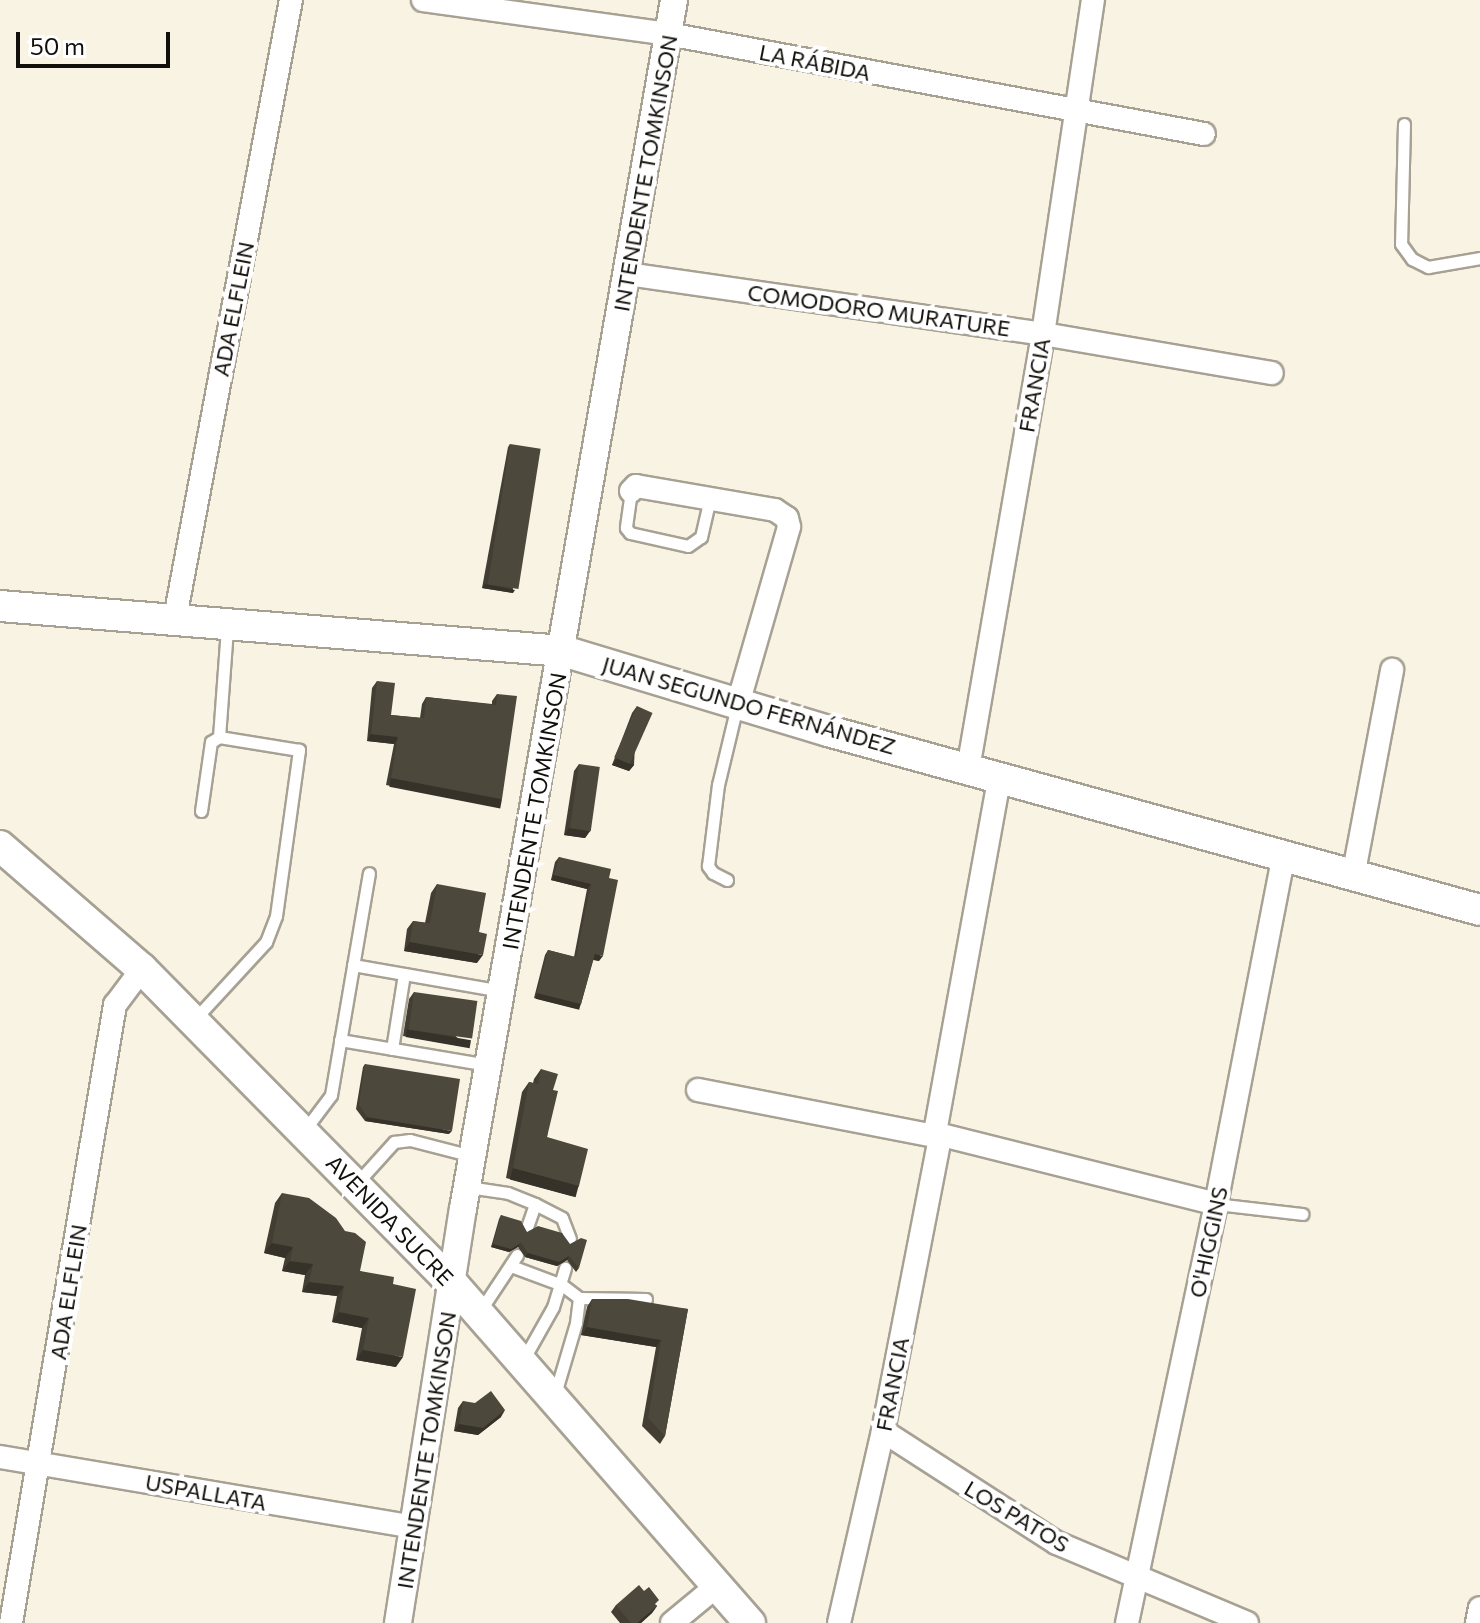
<!DOCTYPE html>
<meta charset="utf-8">
<style>
body{margin:0}
#map{position:relative;width:1480px;height:1623px;overflow:hidden;background:#f9f3e4;font-family:Commissioner,sans-serif}
div>[style]{position:absolute}
.roads{filter:drop-shadow(2px 0 #a7a194) drop-shadow(-2px 0 #a7a194) drop-shadow(0 2px #a7a194) drop-shadow(0 -2px #a7a194)}
.service>*{height:11px;margin:-5.5px;padding:0 5.5px;transform-origin:5.5px;border-radius:5.5px;background:#fff}
.minor>*{height:22px;margin:-11px;padding:0 11px;transform-origin:11px;border-radius:11px;background:#fff}
.tertiary>*{height:26px;margin:-13px;padding:0 13px;transform-origin:13px;border-radius:13px;background:#fff}
.secondary>*{height:30px;margin:-15px;padding:0 15px;transform-origin:15px;border-radius:15px;background:#fff}
.wall>*{inset:0;background:#423e34}
.shaded-wall>*{inset:0;background:#36322a;transform-origin:0 0}
.building>*{inset:0;background:#4d483c;transform-origin:0 0}
span{translate:-50% -50%;white-space:nowrap;text-align:center;line-height:1.15;-webkit-text-stroke:8px #fff;paint-order:stroke}
.street-label{font-size:22px;color:#12100b}
.scale{position:absolute;left:16px;top:32px;width:154px;height:36px;box-sizing:border-box;border:4px solid #12100b;border-top:0;padding-left:10px;font-size:24px;line-height:28px;white-space:nowrap;color:#12100b;-webkit-text-stroke:6px #fff;paint-order:stroke}
</style>
<div id="map">
<div class="roads">
<div class="service">
<div style="left:1404px;top:124px;width:120px;rotate:91.4deg"></div>
<div style="left:1401px;top:244px;width:19px;rotate:54deg"></div>
<div style="left:1412px;top:259px;width:18px;rotate:27deg"></div>
<div style="left:1428px;top:267px;width:53px;rotate:-9.8deg"></div>
<div style="left:631px;top:491px;width:37px;rotate:98deg"></div>
<div style="left:626px;top:528px;width:6px;rotate:51deg"></div>
<div style="left:630px;top:533px;width:59px;rotate:12.6deg"></div>
<div style="left:688px;top:546px;width:16px;rotate:-35deg"></div>
<div style="left:701px;top:537px;width:37px;rotate:-77deg"></div>
<div style="left:201px;top:811px;width:70px;rotate:-81.8deg"></div>
<div style="left:211px;top:742px;width:9px;rotate:-32deg"></div>
<div style="left:727px;top:880px;width:16px;rotate:-153deg"></div>
<div style="left:713px;top:873px;width:9px;rotate:-126deg"></div>
<div style="left:708px;top:866px;width:82px;rotate:-83deg"></div>
<div style="left:718px;top:785px;width:81px;rotate:-76.5deg"></div>
<div style="left:353px;top:965px;width:151px;rotate:9.9deg"></div>
<div style="left:194px;top:1020px;width:106px;rotate:-47.3deg"></div>
<div style="left:266px;top:942px;width:28px;rotate:-69deg"></div>
<div style="left:276px;top:916px;width:168px;rotate:-82.1deg"></div>
<div style="left:299px;top:750px;width:81px;rotate:-170.8deg"></div>
<div style="left:219px;top:737px;width:110px;rotate:-85.8deg"></div>
<div style="left:340px;top:1040px;width:150px;rotate:9.6deg"></div>
<div style="left:392px;top:1049px;width:76px;rotate:-80.9deg"></div>
<div style="left:304px;top:1131px;width:45px;rotate:-53.1deg"></div>
<div style="left:331px;top:1095px;width:225px;rotate:-80.3deg"></div>
<div style="left:356px;top:1184px;width:57px;rotate:-47.9deg"></div>
<div style="left:394px;top:1142px;width:16px;rotate:-7deg"></div>
<div style="left:410px;top:1140px;width:64px;rotate:14.5deg"></div>
<div style="left:468px;top:1187px;width:40px;rotate:8.5deg"></div>
<div style="left:508px;top:1193px;width:29px;rotate:22deg"></div>
<div style="left:535px;top:1204px;width:24px;rotate:109deg"></div>
<div style="left:535px;top:1204px;width:30px;rotate:27deg"></div>
<div style="left:562px;top:1218px;width:22px;rotate:69deg"></div>
<div style="left:1216px;top:1204px;width:87px;rotate:6.6deg"></div>
<div style="left:511px;top:1266px;width:54px;rotate:20.4deg"></div>
<div style="left:562px;top:1285px;width:21px;rotate:37deg"></div>
<div style="left:579px;top:1298px;width:25px;rotate:97deg"></div>
<div style="left:576px;top:1323px;width:74px;rotate:106.5deg"></div>
<div style="left:579px;top:1298px;width:67px;rotate:0.9deg"></div>
<div style="left:480px;top:1311px;width:67px;rotate:-56.5deg"></div>
<div style="left:522px;top:1362px;width:63px;rotate:-60.6deg"></div>
<div style="left:553px;top:1307px;width:41px;rotate:-72.9deg"></div>
</div>
<div class="minor">
<div style="left:423px;top:0;width:247px;rotate:7.9deg"></div>
<div style="left:668px;top:34px;width:545px;rotate:10.57deg"></div>
<div style="left:627px;top:274px;width:420px;rotate:8.2deg"></div>
<div style="left:1043px;top:334px;width:232px;rotate:9.7deg"></div>
<div style="left:631px;top:491px;width:7px;rotate:-45deg"></div>
<div style="left:636px;top:486px;width:141px;rotate:9.8deg"></div>
<div style="left:775px;top:510px;width:14px;rotate:34deg"></div>
<div style="left:787px;top:518px;width:9px;rotate:77deg"></div>
<div style="left:789px;top:527px;width:184px;rotate:106.1deg"></div>
<div style="left:175px;top:618px;width:629px;rotate:-79.37deg"></div>
<div style="left:968px;top:769px;width:441px;rotate:-80.2deg"></div>
<div style="left:1043px;top:334px;width:338px;rotate:-81.5deg"></div>
<div style="left:1353px;top:877px;width:211px;rotate:-79.3deg"></div>
<div style="left:698px;top:1090px;width:235px;rotate:11deg"></div>
<div style="left:936px;top:1127px;width:354px;rotate:-79.7deg"></div>
<div style="left:946px;top:1136px;width:278px;rotate:14.1deg"></div>
<div style="left:883px;top:1431px;width:207px;rotate:32.8deg"></div>
<div style="left:1057px;top:1543px;width:206px;rotate:22.8deg"></div>
<div style="left:0;top:1457px;width:419px;rotate:9.6deg"></div>
<div style="left:11px;top:1623px;width:627px;rotate:-80.45deg"></div>
<div style="left:115px;top:1005px;width:45px;rotate:-53.1deg"></div>
<div style="left:672px;top:1623px;width:60px;rotate:-39.6deg"></div>
<div style="left:839px;top:1623px;width:197px;rotate:-77.1deg"></div>
<div style="left:883px;top:1431px;width:292px;rotate:-79deg"></div>
<div style="left:1127px;top:1623px;width:428px;rotate:-78deg"></div>
<div style="left:1216px;top:1204px;width:351px;rotate:-79deg"></div>
<div style="left:1477px;top:1623px;width:15px;rotate:-79deg"></div>
</div>
<div class="tertiary">
<div style="left:398px;top:1623px;width:419px;rotate:-81.1deg"></div>
<div style="left:463px;top:1209px;width:1227px;rotate:-80.1deg"></div>
</div>
<div class="secondary">
<div style="left:0;top:606px;width:565px;rotate:4.57deg"></div>
<div style="left:563px;top:651px;width:277px;rotate:16.8deg"></div>
<div style="left:828px;top:731px;width:676px;rotate:15.35deg"></div>
<div style="left:0;top:846px;width:188px;rotate:40.9deg"></div>
<div style="left:142px;top:969px;width:443px;rotate:45.4deg"></div>
<div style="left:453px;top:1284px;width:451px;rotate:48.8deg"></div>
</div>
</div>
<div class="wall">
<div style="clip-path:polygon(510px 444px,513px 593px,482px 588px,508px 447px)"></div>
<div style="clip-path:polygon(377px 681px,391px 715px,420px 718px,422px 704px,426px 697px,492px 704px,492px 701px,497px 694px,502px 799px,497px 806px,386px 785px,394px 744px,367px 741px,372px 688px)"></div>
<div style="clip-path:polygon(637px 706px,634px 765px,629px 771px,612px 765px,632px 713px)"></div>
<div style="clip-path:polygon(579px 764px,590px 831px,585px 838px,564px 835px,574px 771px)"></div>
<div style="clip-path:polygon(559px 857px,609px 878px,599px 961px,593px 960px,581px 1004px,578px 1009px,534px 998px,545px 955px,548px 950px,574px 957px,587px 889px,551px 880px,555px 862px)"></div>
<div style="clip-path:polygon(437px 884px,479px 932px,477px 963px,404px 951px,407px 929px,413px 921px,425px 923px,431px 893px)"></div>
<div style="clip-path:polygon(414px 992px,466px 1047px,403px 1036px,409px 999px)"></div>
<div style="clip-path:polygon(365px 1064px,449px 1134px,365px 1121px,356px 1109px,363px 1067px)"></div>
<div style="clip-path:polygon(541px 1069px,553px 1090px,547px 1137px,579px 1186px,572px 1196px,506px 1178px,522px 1092px,529px 1082px,533px 1083px,534px 1079px)"></div>
<div style="clip-path:polygon(282px 1193px,360px 1271px,393px 1284px,396px 1367px,356px 1360px,362px 1328px,332px 1322px,337px 1296px,302px 1292px,305px 1275px,282px 1271px,285px 1258px,264px 1253px,275px 1203px)"></div>
<div style="clip-path:polygon(501px 1215px,527px 1232px,562px 1233px,579px 1268px,576px 1272px,567px 1260px,557px 1266px,525px 1257px,518px 1247px,509px 1252px,491px 1247px,499px 1219px)"></div>
<div style="clip-path:polygon(592px 1299px,688px 1309px,665px 1436px,660px 1444px,642px 1426px,656px 1347px,581px 1335px,587px 1307px)"></div>
<div style="clip-path:polygon(463px 1401px,501px 1417px,478px 1435px,454px 1431px,458px 1408px)"></div>
<div style="clip-path:polygon(616px 1605px,656px 1605px,657px 1606px,652px 1613px,641px 1623px,620px 1623px,611px 1612px)"></div>
</div>
<div class="shaded-wall">
<div style="clip-path:polygon(485px 584px,515px 590px,513px 593px,482px 588px)"></div>
<div style="clip-path:polygon(371px 734px,398px 737px,394px 744px,367px 741px)"></div>
<div style="clip-path:polygon(617px 758px,634px 765px,629px 771px,612px 765px)"></div>
<div style="left:391px;top:778px;width:113px;height:9px;rotate:11deg"></div>
<div style="clip-path:polygon(569px 828px,590px 831px,585px 838px,564px 835px)"></div>
<div style="clip-path:polygon(554px 875px,591px 884px,587px 889px,551px 880px)"></div>
<div style="clip-path:polygon(410px 942px,483px 955px,477px 963px,404px 951px)"></div>
<div style="clip-path:polygon(595px 954px,603px 956px,599px 961px,591px 959px)"></div>
<div style="left:537px;top:993px;width:45px;height:6px;rotate:14deg"></div>
<div style="left:407px;top:1029px;width:65px;height:8px;rotate:10deg"></div>
<div style="clip-path:polygon(367px 1117px,452px 1131px,449px 1134px,365px 1121px)"></div>
<div style="left:513px;top:1168px;width:68px;height:12px;rotate:15deg"></div>
<div style="clip-path:polygon(272px 1243px,293px 1247px,285px 1258px,264px 1253px)"></div>
<div style="clip-path:polygon(521px 1243px,518px 1247px,509px 1252px,491px 1247px,493px 1244px)"></div>
<div style="clip-path:polygon(528px 1253px,569px 1256px,567px 1260px,557px 1266px,525px 1257px)"></div>
<div style="clip-path:polygon(290px 1261px,313px 1264px,305px 1275px,282px 1271px)"></div>
<div style="clip-path:polygon(309px 1282px,344px 1286px,337px 1296px,302px 1292px)"></div>
<div style="clip-path:polygon(339px 1312px,369px 1318px,362px 1328px,332px 1322px)"></div>
<div style="clip-path:polygon(587px 1327px,661px 1340px,656px 1347px,581px 1335px)"></div>
<div style="clip-path:polygon(363px 1350px,403px 1357px,396px 1367px,356px 1360px)"></div>
<div style="clip-path:polygon(505px 1410px,501px 1417px,478px 1435px,454px 1431px,459px 1424px)"></div>
<div style="clip-path:polygon(657px 1606px,652px 1613px,641px 1623px,637px 1623px)"></div>
</div>
<div class="building">
<div style="left:510px;top:444px;width:31px;height:142px;rotate:9deg"></div>
<div style="clip-path:polygon(377px 681px,395px 683px,391px 715px,424px 718px,426px 697px,496px 705px,497px 694px,517px 696px,502px 799px,391px 778px,398px 737px,371px 734px)"></div>
<div style="left:637px;top:706px;width:17px;height:56px;rotate:24deg"></div>
<div style="left:579px;top:764px;width:21px;height:65px;rotate:8deg"></div>
<div style="clip-path:polygon(559px 857px,611px 869px,609px 878px,618px 880px,603px 956px,595px 954px,581px 1004px,537px 993px,548px 950px,576px 957px,591px 884px,554px 875px)"></div>
<div style="clip-path:polygon(437px 884px,486px 893px,479px 932px,487px 934px,483px 955px,410px 942px,413px 921px,430px 923px)"></div>
<div style="left:414px;top:992px;width:64px;height:38px;rotate:8deg"></div>
<div style="clip-path:polygon(365px 1064px,460px 1079px,452px 1131px,367px 1117px,359px 1105px)"></div>
<div style="clip-path:polygon(541px 1069px,558px 1074px,553px 1090px,558px 1091px,547px 1137px,588px 1149px,579px 1186px,513px 1168px,529px 1082px,538px 1084px)"></div>
<div style="clip-path:polygon(282px 1193px,309px 1198px,336px 1218px,345px 1231px,355px 1233px,366px 1242px,360px 1271px,394px 1277px,393px 1284px,416px 1289px,403px 1357px,363px 1350px,369px 1318px,339px 1312px,344px 1286px,309px 1282px,313px 1264px,290px 1261px,293px 1247px,272px 1243px)"></div>
<div style="clip-path:polygon(501px 1215px,521px 1221px,527px 1232px,538px 1226px,562px 1233px,570px 1244px,581px 1238px,587px 1240px,579px 1268px,569px 1256px,559px 1262px,528px 1253px,521px 1243px,511px 1249px,493px 1244px)"></div>
<div style="clip-path:polygon(592px 1299px,628px 1299px,688px 1309px,665px 1436px,648px 1418px,661px 1340px,587px 1327px)"></div>
<div style="clip-path:polygon(491px 1391px,505px 1410px,483px 1428px,459px 1424px,463px 1401px,475px 1403px)"></div>
<div style="clip-path:polygon(639px 1585px,644px 1591px,649px 1587px,659px 1600px,655px 1604px,657px 1606px,637px 1623px,631px 1623px,616px 1605px)"></div>
</div>
<div class="street-label">
<span style="left:815px;top:62px;rotate:11deg">LA RÁBIDA</span>
<span style="left:645px;top:173px;rotate:-80deg">INTENDENTE TOMKINSON</span>
<span style="left:233px;top:309px;rotate:-79deg">ADA ELFLEIN</span>
<span style="left:879px;top:310px;rotate:8deg">COMODORO MURATURE</span>
<span style="left:1034px;top:385px;rotate:-80deg">FRANCIA</span>
<span style="left:749px;top:705px;rotate:16deg">JUAN SEGUNDO FERNÁNDEZ</span>
<span style="left:534px;top:811px;rotate:-80deg">INTENDENTE TOMKINSON</span>
<span style="left:390px;top:1220px;rotate:46deg">AVENIDA SUCRE</span>
<span style="left:1208px;top:1242px;rotate:-78deg">O'HIGGINS</span>
<span style="left:68px;top:1292px;rotate:-81deg">ADA ELFLEIN</span>
<span style="left:892px;top:1384px;rotate:-79deg">FRANCIA</span>
<span style="left:426px;top:1450px;rotate:-81deg">INTENDENTE TOMKINSON</span>
<span style="left:206px;top:1492px;rotate:10deg">USPALLATA</span>
<span style="left:1017px;top:1516px;rotate:31deg">LOS PATOS</span>
</div>
<div class="scale">50 m</div>
</div>
